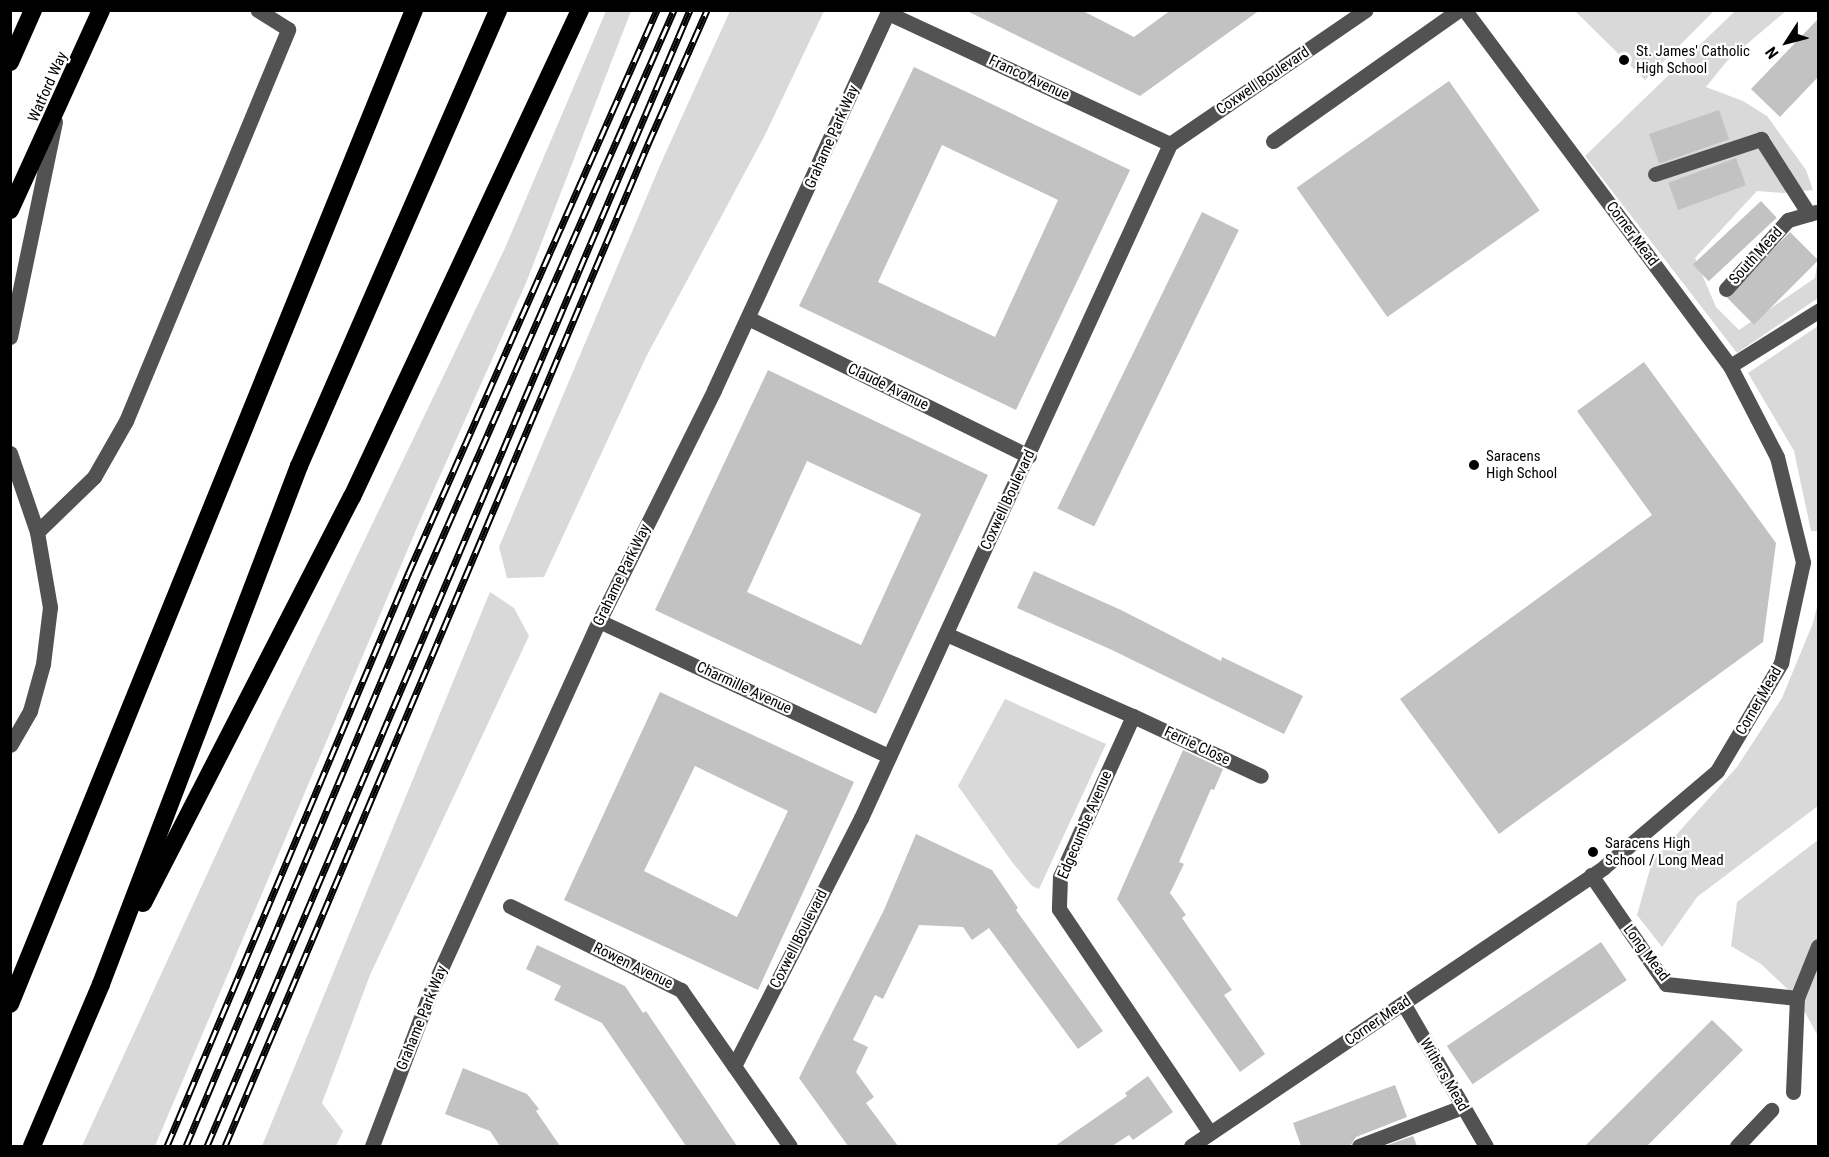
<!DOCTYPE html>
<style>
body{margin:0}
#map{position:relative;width:1829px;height:1157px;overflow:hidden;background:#fff;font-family:"Roboto Condensed",sans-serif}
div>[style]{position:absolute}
.green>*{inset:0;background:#d9d9d9}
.building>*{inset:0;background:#c2c2c2;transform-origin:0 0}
.minor>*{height:15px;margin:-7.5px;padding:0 7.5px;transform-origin:7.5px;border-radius:7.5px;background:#525252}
.highway>*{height:18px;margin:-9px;padding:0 9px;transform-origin:9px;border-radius:9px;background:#000}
.rail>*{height:7px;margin-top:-3.5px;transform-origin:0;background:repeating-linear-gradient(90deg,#fff 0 14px,#000 0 28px);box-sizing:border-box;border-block:2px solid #000}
.dots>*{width:16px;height:16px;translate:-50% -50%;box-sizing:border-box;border:3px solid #fff;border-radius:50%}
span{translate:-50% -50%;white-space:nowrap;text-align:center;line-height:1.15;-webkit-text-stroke:4.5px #fff;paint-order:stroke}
.poi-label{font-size:15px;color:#000}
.left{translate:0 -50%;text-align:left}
.street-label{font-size:15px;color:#000}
.frame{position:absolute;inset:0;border:12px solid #000;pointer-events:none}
.north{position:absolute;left:1757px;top:12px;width:60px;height:60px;-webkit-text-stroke:4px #fff;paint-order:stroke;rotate:234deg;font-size:16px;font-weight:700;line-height:24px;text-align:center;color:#000}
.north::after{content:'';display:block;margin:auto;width:21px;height:27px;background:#000;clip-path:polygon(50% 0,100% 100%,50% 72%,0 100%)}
</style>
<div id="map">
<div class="green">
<div style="clip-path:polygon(606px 11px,631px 11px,526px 283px,419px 523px,155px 1146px,82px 1146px,278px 720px,505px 248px)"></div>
<div style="clip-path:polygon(730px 11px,824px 11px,765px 135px,646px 357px,544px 577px,507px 578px,499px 547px,661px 163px)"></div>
<div style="clip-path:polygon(1575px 11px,1714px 11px,1645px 80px)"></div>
<div style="clip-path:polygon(1735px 11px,1786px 11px,1727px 61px,1706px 87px,1743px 101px,1767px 116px,1806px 170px,1813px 190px,1783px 193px,1757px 191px,1695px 258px,1716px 307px,1739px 330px,1815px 278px,1818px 259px,1818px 298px,1737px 353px,1585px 156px)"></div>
<div style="clip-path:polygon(1818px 326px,1818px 531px,1811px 531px,1794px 451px,1748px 373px)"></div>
<div style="clip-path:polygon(490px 592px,514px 608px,529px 636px,370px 975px,322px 1103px,343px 1131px,336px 1146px,262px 1146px)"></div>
<div style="clip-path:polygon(1818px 603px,1818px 806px,1697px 897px,1662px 947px,1637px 915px,1652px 862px,1737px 767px,1782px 698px,1813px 623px)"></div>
<div style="clip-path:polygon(1005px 699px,1106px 744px,1039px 889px,1032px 886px,1012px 862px,958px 786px)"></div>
<div style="clip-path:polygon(1818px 840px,1818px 1036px,1797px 998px,1761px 964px,1731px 946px,1737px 902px)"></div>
</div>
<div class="building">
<div style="clip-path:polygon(965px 10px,1081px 10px,1134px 37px,1171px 10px,1260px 10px,1140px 96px)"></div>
<div style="clip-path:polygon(1818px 19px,1818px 77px,1780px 117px,1751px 89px)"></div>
<div style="clip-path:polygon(evenodd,914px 67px,1130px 170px,1016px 410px,799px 306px,914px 67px,942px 145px,1058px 200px,995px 337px,878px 282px,942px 145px)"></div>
<div style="left:1449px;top:81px;width:158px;height:186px;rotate:55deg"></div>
<div style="left:1719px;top:110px;width:31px;height:74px;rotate:71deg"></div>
<div style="left:1736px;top:158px;width:29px;height:72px;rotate:70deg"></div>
<div style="left:1761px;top:201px;width:23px;height:93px;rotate:47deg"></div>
<div style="left:1202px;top:212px;width:41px;height:330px;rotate:26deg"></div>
<div style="left:1790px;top:232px;width:40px;height:91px;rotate:45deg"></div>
<div style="clip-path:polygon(1644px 362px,1776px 543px,1763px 642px,1499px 834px,1400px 699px,1652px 515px,1577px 411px)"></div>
<div style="clip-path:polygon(evenodd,768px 370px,988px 475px,876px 714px,655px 610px,768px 370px,807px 461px,921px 514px,861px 645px,747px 592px,807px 461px)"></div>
<div style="clip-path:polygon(1034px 571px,1121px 610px,1221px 661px,1222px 657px,1303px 696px,1284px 734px,1112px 650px,1017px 608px)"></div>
<div style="clip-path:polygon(evenodd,660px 692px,854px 782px,758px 990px,564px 900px,660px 692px,695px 766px,788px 811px,737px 917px,644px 871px,695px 766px)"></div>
<div style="clip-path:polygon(1183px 750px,1223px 769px,1214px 790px,1211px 789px,1179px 862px,1184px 864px,1170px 893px,1186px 915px,1182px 918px,1232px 990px,1224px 995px,1265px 1054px,1240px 1072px,1117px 899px)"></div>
<div style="clip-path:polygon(916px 834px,992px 870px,1018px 908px,1016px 910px,1103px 1031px,1078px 1049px,989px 928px,972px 940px,963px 927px,919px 925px,883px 999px,875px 995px,853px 1040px,868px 1047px,856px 1072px,874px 1097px,866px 1103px,898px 1146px,848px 1146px,799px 1078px,884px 910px)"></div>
<div style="left:1601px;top:942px;width:46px;height:186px;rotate:56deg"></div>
<div style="clip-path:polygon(537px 945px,625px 986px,643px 1013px,646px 1011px,737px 1146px,686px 1146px,602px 1023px,554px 1000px,561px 986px,526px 969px)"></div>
<div style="clip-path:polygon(1712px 1020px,1743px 1050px,1647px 1146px,1585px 1146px)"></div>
<div style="clip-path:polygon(463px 1068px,527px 1094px,539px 1109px,536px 1111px,560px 1146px,500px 1146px,490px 1131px,445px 1114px)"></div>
<div style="clip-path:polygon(1148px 1076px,1173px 1112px,1133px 1140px,1129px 1135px,1112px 1146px,1055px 1146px,1127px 1096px,1125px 1093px)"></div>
<div style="clip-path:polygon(1395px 1085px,1407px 1117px,1356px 1137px,1350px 1146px,1301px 1146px,1293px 1123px)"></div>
<div style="clip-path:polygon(1413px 1136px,1417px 1146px,1385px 1146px)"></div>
</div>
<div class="minor">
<div style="left:888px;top:13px;width:311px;rotate:24.9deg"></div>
<div style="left:1273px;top:141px;width:228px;rotate:-35.2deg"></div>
<div style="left:1655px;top:174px;width:112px;rotate:-18.3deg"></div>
<div style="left:1761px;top:139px;width:89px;rotate:57.4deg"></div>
<div style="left:1726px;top:289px;width:93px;rotate:-48.1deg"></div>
<div style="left:1788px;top:220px;width:29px;rotate:-16deg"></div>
<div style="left:748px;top:318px;width:313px;rotate:26.2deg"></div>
<div style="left:10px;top:337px;width:220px;rotate:-78.2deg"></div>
<div style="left:1730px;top:366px;width:104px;rotate:-32deg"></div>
<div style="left:10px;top:453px;width:83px;rotate:71.1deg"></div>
<div style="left:37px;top:532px;width:76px;rotate:80.2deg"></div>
<div style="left:50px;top:607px;width:57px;rotate:97deg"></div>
<div style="left:43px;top:664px;width:49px;rotate:105.5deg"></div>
<div style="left:30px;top:711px;width:39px;rotate:120deg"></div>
<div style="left:37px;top:532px;width:79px;rotate:-44deg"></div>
<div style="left:94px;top:477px;width:64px;rotate:-60.3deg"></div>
<div style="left:126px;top:421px;width:424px;rotate:-67.5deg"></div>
<div style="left:288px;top:29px;width:36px;rotate:-148deg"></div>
<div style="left:599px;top:621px;width:320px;rotate:25deg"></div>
<div style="left:946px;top:634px;width:204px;rotate:23.7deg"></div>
<div style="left:1133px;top:716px;width:177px;rotate:114.4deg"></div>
<div style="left:1060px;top:877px;width:32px;rotate:92deg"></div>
<div style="left:1059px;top:909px;width:270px;rotate:56deg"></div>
<div style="left:1133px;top:716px;width:141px;rotate:25.1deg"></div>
<div style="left:1591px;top:875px;width:132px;rotate:55.5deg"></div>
<div style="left:1666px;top:984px;width:132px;rotate:6.1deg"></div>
<div style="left:510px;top:906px;width:191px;rotate:26.2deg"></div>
<div style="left:681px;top:990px;width:190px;rotate:55.1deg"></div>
<div style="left:1403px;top:1003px;width:165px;rotate:59.9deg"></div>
<div style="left:734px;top:1066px;width:279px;rotate:-62.9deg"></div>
<div style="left:861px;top:818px;width:741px;rotate:-65.37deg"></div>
<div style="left:1170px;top:144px;width:237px;rotate:-34.4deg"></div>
<div style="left:1793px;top:1092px;width:94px;rotate:-87.6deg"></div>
<div style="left:1797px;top:998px;width:56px;rotate:-68deg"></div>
<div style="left:372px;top:1146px;width:164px;rotate:-69.2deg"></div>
<div style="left:430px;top:993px;width:409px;rotate:-65.6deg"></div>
<div style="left:599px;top:621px;width:258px;rotate:-63.5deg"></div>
<div style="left:714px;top:390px;width:418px;rotate:-65.3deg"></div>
<div style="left:1191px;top:1146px;width:498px;rotate:-34deg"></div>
<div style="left:1604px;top:867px;width:148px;rotate:-40.3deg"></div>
<div style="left:1717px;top:771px;width:126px;rotate:-59.3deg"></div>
<div style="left:1781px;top:663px;width:103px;rotate:-77.7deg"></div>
<div style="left:1803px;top:562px;width:108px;rotate:-103.9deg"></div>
<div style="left:1777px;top:457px;width:102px;rotate:-117.3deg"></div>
<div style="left:1730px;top:366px;width:444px;rotate:-126.7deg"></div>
<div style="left:1359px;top:1146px;width:110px;rotate:-20.7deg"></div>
<div style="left:1737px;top:1146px;width:50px;rotate:-46.6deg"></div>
</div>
<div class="highway">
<div style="left:10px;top:62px;width:57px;rotate:-66.1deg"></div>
<div style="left:10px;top:210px;width:220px;rotate:-65.5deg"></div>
<div style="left:143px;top:903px;width:457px;rotate:-62.8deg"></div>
<div style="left:352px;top:497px;width:538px;rotate:-64.91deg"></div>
<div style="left:10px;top:1004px;width:1073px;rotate:-67.88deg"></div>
<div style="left:32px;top:1146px;width:176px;rotate:-66.9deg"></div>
<div style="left:101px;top:984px;width:555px;rotate:-69.08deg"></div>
<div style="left:299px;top:466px;width:498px;rotate:-66.4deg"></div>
</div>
<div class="rail">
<div style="left:167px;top:1146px;width:621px;rotate:-67.15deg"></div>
<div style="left:408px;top:574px;width:617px;rotate:-66.18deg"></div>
<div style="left:186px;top:1146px;width:617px;rotate:-67.22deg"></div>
<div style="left:425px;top:577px;width:619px;rotate:-66.29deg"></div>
<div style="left:207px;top:1146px;width:1234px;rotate:-66.97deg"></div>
<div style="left:225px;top:1146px;width:1088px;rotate:-67.11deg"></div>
<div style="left:648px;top:144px;width:146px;rotate:-66.2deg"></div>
</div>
<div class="dots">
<div style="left:1624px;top:60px;background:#000"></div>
<div style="left:1474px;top:465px;background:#000"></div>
<div style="left:1593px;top:852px;background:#000"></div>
</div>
<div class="poi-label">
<span class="left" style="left:1636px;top:60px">St. James' Catholic<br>High School</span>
<span class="left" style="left:1486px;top:465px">Saracens<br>High School</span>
<span class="left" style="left:1605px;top:852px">Saracens High<br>School / Long Mead</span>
</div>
<div class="street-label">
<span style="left:1029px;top:78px;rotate:25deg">Franco Avenue</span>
<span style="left:1263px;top:81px;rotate:-34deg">Coxwell Boulevard</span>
<span style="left:48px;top:87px;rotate:-66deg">Watford Way</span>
<span style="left:832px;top:137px;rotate:-66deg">Grahame Park Way</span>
<span style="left:1632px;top:234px;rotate:53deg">Corner Mead</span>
<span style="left:1756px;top:256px;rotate:-48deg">South Mead</span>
<span style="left:888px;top:387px;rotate:26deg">Claude Avanue</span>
<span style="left:1008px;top:500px;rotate:-65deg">Coxwell Boulevard</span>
<span style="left:622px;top:575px;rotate:-64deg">Grahame Park Way</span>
<span style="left:744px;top:688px;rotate:25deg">Charmille Avenue</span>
<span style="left:1759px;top:701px;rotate:-60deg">Corner Mead</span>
<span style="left:1197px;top:746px;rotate:25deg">Ferrie Close</span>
<span style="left:1085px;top:825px;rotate:-67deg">Edgecumbe Avenue</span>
<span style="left:799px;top:939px;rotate:-63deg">Coxwell Boulevard</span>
<span style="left:1646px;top:953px;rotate:53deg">Long Mead</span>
<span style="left:633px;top:966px;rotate:26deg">Rowen Avenue</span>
<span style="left:422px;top:1018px;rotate:-68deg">Grahame Park Way</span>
<span style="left:1378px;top:1021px;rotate:-34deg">Corner Mead</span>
<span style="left:1444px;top:1075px;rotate:60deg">Withers Mead</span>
</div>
<div class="frame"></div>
<div class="north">N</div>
</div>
